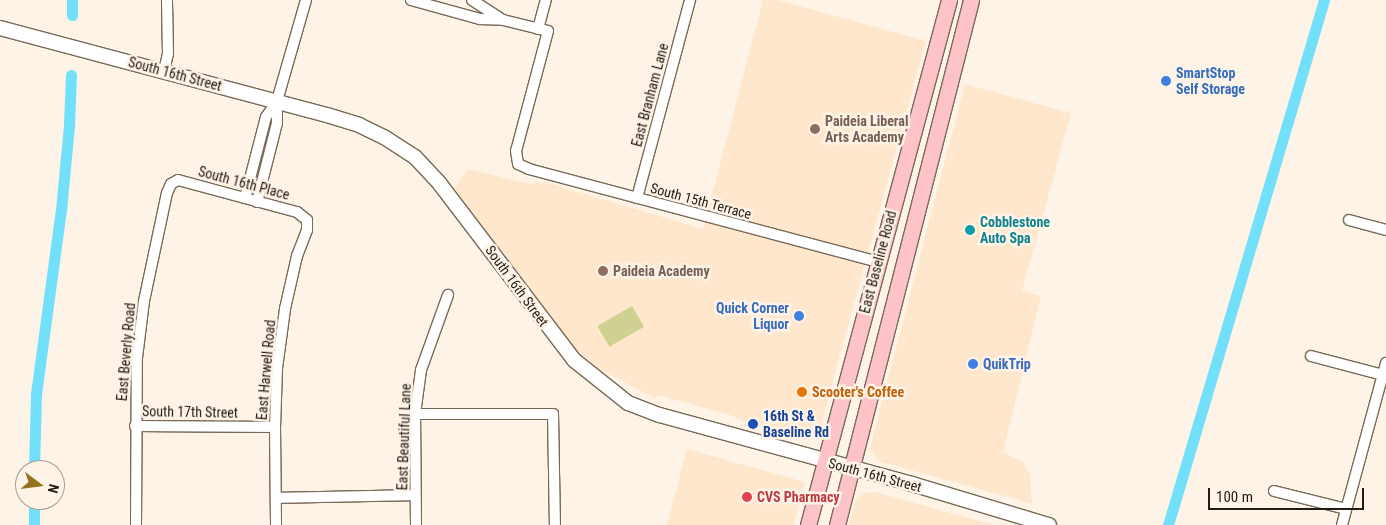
<!DOCTYPE html>
<style>
body{margin:0}
#map{position:relative;width:1386px;height:525px;overflow:hidden;background:#fef3e7;font-family:"Roboto Condensed",sans-serif}
div>[style]{position:absolute}
.built>*{inset:0;background:#ffe7cd}
.green>*{inset:0;background:#ced18f;transform-origin:0 0}
.canal>*{height:11px;margin:-5.5px;padding:0 5.5px;transform-origin:5.5px;border-radius:5.5px;background:#72e0fa}
.roads{filter:drop-shadow(1px 0 #796957) drop-shadow(-1px 0 #796957) drop-shadow(0 1px #796957) drop-shadow(0 -1px #796957)}
.minor>*{height:10px;margin:-5px;padding:0 5px;transform-origin:5px;border-radius:5px;background:#fff}
.secondary>*{height:14px;margin:-7px;padding:0 7px;transform-origin:7px;border-radius:7px;background:#fff}
.primary>*{height:15px;margin:-7.5px;padding:0 7.5px;transform-origin:7.5px;border-radius:7.5px;background:#fec3c9}
.dots>*{width:14px;height:14px;translate:-50% -50%;box-sizing:border-box;border:2px solid #fef3e7;border-radius:50%}
span{translate:-50% -50%;white-space:nowrap;text-align:center;line-height:1.15;-webkit-text-stroke:5px #fef3e7;paint-order:stroke}
.shop-label{font-size:14px;color:#366cbe;font-weight:700}
.left{translate:0 -50%;text-align:left}
.right{translate:-100% -50%;text-align:right}
.street-label{font-size:14px;color:#221b14}
.education-label{font-size:14px;color:#785e54;font-weight:700}
.culture-label{font-size:14px;color:#0d838f;font-weight:700}
.food-label{font-size:14px;color:#c56008;font-weight:700}
.transit-label{font-size:14px;color:#164399;font-weight:700}
.health-label{font-size:14px;color:#be3a42;font-weight:700}
.north{position:absolute;left:15px;top:460px;width:50px;height:50px;box-sizing:border-box;background:#fef3e7;border:1px solid #a69d93;border-radius:50%;rotate:105deg;font-size:14px;font-weight:700;line-height:20px;text-align:center;color:#221b14}
.north::after{content:'';display:block;margin:auto;width:18px;height:22px;background:#97721d;clip-path:polygon(50% 0,100% 100%,50% 72%,0 100%)}
.scale{position:absolute;left:1208px;top:488px;width:156px;height:22px;box-sizing:border-box;border:2px solid #221b14;border-top:0;padding-left:6px;font-size:15px;line-height:18px;white-space:nowrap;color:#221b14;-webkit-text-stroke:4px #fef3e7;paint-order:stroke}
</style>
<div id="map">
<div class="built">
<div style="clip-path:polygon(763px 0,778px 0,926px 41px,822px 421px,818px 433px,810px 438px,754px 425px,727px 414px,657px 395px,656px 399px,599px 369px,572px 345px,547px 314px,454px 188px,468px 169px,530px 184px,545px 182px,703px 229px)"></div>
<div style="clip-path:polygon(965px 84px,1071px 113px,1022px 291px,1041px 296px,1003px 452px,1023px 462px,1030px 475px,1032px 504px,878px 461px,870px 448px)"></div>
<div style="clip-path:polygon(687px 449px,805px 482px,794px 525px,667px 525px)"></div>
<div style="clip-path:polygon(875px 492px,994px 525px,849px 525px,856px 499px,863px 493px)"></div>
</div>
<div class="green">
<div style="left:632px;top:306px;width:24px;height:40px;rotate:60deg"></div>
</div>
<div class="canal">
<div style="left:72px;top:0;width:15px;rotate:90deg"></div>
<div style="left:34px;top:470px;width:76px;rotate:-88.5deg"></div>
<div style="left:36px;top:394px;width:186px;rotate:-82.3deg"></div>
<div style="left:61px;top:210px;width:85px;rotate:-84.6deg"></div>
<div style="left:69px;top:125px;width:50px;rotate:-87.7deg"></div>
<div style="left:34px;top:500px;width:25px;rotate:90deg"></div>
<div style="left:1168px;top:525px;width:548px;rotate:-73.45deg"></div>
</div>
<div class="roads">
<div class="minor">
<div style="left:411px;top:0;width:72px;rotate:15.4deg"></div>
<div style="left:480px;top:19px;width:23px;rotate:2deg"></div>
<div style="left:503px;top:20px;width:46px;rotate:13.7deg"></div>
<div style="left:548px;top:31px;width:124px;rotate:104.9deg"></div>
<div style="left:516px;top:151px;width:13px;rotate:81deg"></div>
<div style="left:518px;top:164px;width:12px;rotate:24deg"></div>
<div style="left:529px;top:169px;width:361px;rotate:14.9deg"></div>
<div style="left:472px;top:0;width:33px;rotate:33deg"></div>
<div style="left:538px;top:29px;width:30px;rotate:-75deg"></div>
<div style="left:164px;top:71px;width:17px;rotate:-77deg"></div>
<div style="left:168px;top:54px;width:54px;rotate:-91.1deg"></div>
<div style="left:245px;top:198px;width:84px;rotate:-75.5deg"></div>
<div style="left:266px;top:117px;width:19px;rotate:-55deg"></div>
<div style="left:637px;top:198px;width:205px;rotate:-75deg"></div>
<div style="left:257px;top:202px;width:81px;rotate:-75.8deg"></div>
<div style="left:277px;top:123px;width:22px;rotate:-90deg"></div>
<div style="left:277px;top:101px;width:105px;rotate:-74deg"></div>
<div style="left:1349px;top:220px;width:38px;rotate:15deg"></div>
<div style="left:1311px;top:356px;width:74px;rotate:14.8deg"></div>
<div style="left:415px;top:414px;width:138px"></div>
<div style="left:553px;top:414px;width:111px;rotate:89deg"></div>
<div style="left:135px;top:426px;width:140px;rotate:0.4deg"></div>
<div style="left:1274px;top:491px;width:74px;rotate:14deg"></div>
<div style="left:276px;top:498px;width:139px;rotate:-1.2deg"></div>
<div style="left:136px;top:525px;width:167px;rotate:-89.7deg"></div>
<div style="left:137px;top:358px;width:57px;rotate:-83deg"></div>
<div style="left:144px;top:301px;width:110px;rotate:-78deg"></div>
<div style="left:167px;top:193px;width:10px;rotate:-66deg"></div>
<div style="left:171px;top:184px;width:8px;rotate:-30deg"></div>
<div style="left:178px;top:180px;width:123px;rotate:15.1deg"></div>
<div style="left:297px;top:212px;width:13px;rotate:39deg"></div>
<div style="left:307px;top:220px;width:10px;rotate:90deg"></div>
<div style="left:307px;top:230px;width:28px;rotate:111deg"></div>
<div style="left:297px;top:256px;width:54px;rotate:102.8deg"></div>
<div style="left:285px;top:309px;width:60px;rotate:97.7deg"></div>
<div style="left:277px;top:368px;width:59px;rotate:91.9deg"></div>
<div style="left:275px;top:427px;width:98px;rotate:89.4deg"></div>
<div style="left:416px;top:525px;width:111px;rotate:-90.5deg"></div>
<div style="left:415px;top:414px;width:44px;rotate:-82.2deg"></div>
<div style="left:421px;top:370px;width:80px;rotate:-70.2deg"></div>
<div style="left:1342px;top:525px;width:168px;rotate:-74.8deg"></div>
</div>
<div class="secondary">
<div style="left:0;top:28px;width:338px;rotate:14.9deg"></div>
<div style="left:327px;top:115px;width:34px;rotate:17deg"></div>
<div style="left:359px;top:125px;width:28px;rotate:26deg"></div>
<div style="left:384px;top:137px;width:37px;rotate:33deg"></div>
<div style="left:415px;top:157px;width:37px;rotate:47deg"></div>
<div style="left:440px;top:184px;width:221px;rotate:52.7deg"></div>
<div style="left:574px;top:360px;width:69px;rotate:38.5deg"></div>
<div style="left:628px;top:403px;width:34px;rotate:21deg"></div>
<div style="left:660px;top:415px;width:261px;rotate:15.3deg"></div>
<div style="left:912px;top:484px;width:143px;rotate:16.7deg"></div>
</div>
<div class="primary">
<div style="left:808px;top:525px;width:544px;rotate:-74.97deg"></div>
<div style="left:837px;top:525px;width:542px;rotate:-75.68deg"></div>
</div>
</div>
<div class="dots">
<div style="left:1166px;top:81px;background:#3f7fe0"></div>
<div style="left:815px;top:129px;background:#8d6e63"></div>
<div style="left:970px;top:230px;background:#0f9aa8"></div>
<div style="left:603px;top:271px;background:#8d6e63"></div>
<div style="left:799px;top:316px;background:#3f7fe0"></div>
<div style="left:973px;top:364px;background:#3f7fe0"></div>
<div style="left:802px;top:392px;background:#e8710a"></div>
<div style="left:753px;top:424px;background:#1a4fb4"></div>
<div style="left:747px;top:497px;background:#e0444e"></div>
</div>
<div class="shop-label">
<span class="left" style="left:1176px;top:81px">SmartStop<br>Self Storage</span>
<span class="right" style="left:789px;top:316px">Quick Corner<br>Liquor</span>
<span class="left" style="left:983px;top:364px">QuikTrip</span>
</div>
<div class="street-label">
<span style="left:175px;top:74px;rotate:15deg">South 16th Street</span>
<span style="left:650px;top:95px;rotate:-75deg">East Branham Lane</span>
<span style="left:244px;top:183px;rotate:15deg">South 16th Place</span>
<span style="left:701px;top:201px;rotate:15deg">South 15th Terrace</span>
<span style="left:878px;top:262px;rotate:-75deg">East Baseline Road</span>
<span style="left:517px;top:286px;rotate:54deg">South 16th Street</span>
<span style="left:126px;top:352px;rotate:-85deg">East Beverly Road</span>
<span style="left:266px;top:370px;rotate:-85deg">East Harwell Road</span>
<span style="left:190px;top:412px;rotate:1deg">South 17th Street</span>
<span style="left:404px;top:437px;rotate:-88deg">East Beautiful Lane</span>
<span style="left:875px;top:475px;rotate:15deg">South 16th Street</span>
</div>
<div class="education-label">
<span class="left" style="left:825px;top:129px">Paideia Liberal<br>Arts Academy</span>
<span class="left" style="left:613px;top:271px">Paideia Academy</span>
</div>
<div class="culture-label">
<span class="left" style="left:980px;top:230px">Cobblestone<br>Auto Spa</span>
</div>
<div class="food-label">
<span class="left" style="left:812px;top:392px">Scooter's Coffee</span>
</div>
<div class="transit-label">
<span class="left" style="left:763px;top:424px">16th St &amp;<br>Baseline Rd</span>
</div>
<div class="health-label">
<span class="left" style="left:757px;top:497px">CVS Pharmacy</span>
</div>
<div class="north">N</div>
<div class="scale">100 m</div>
</div>
